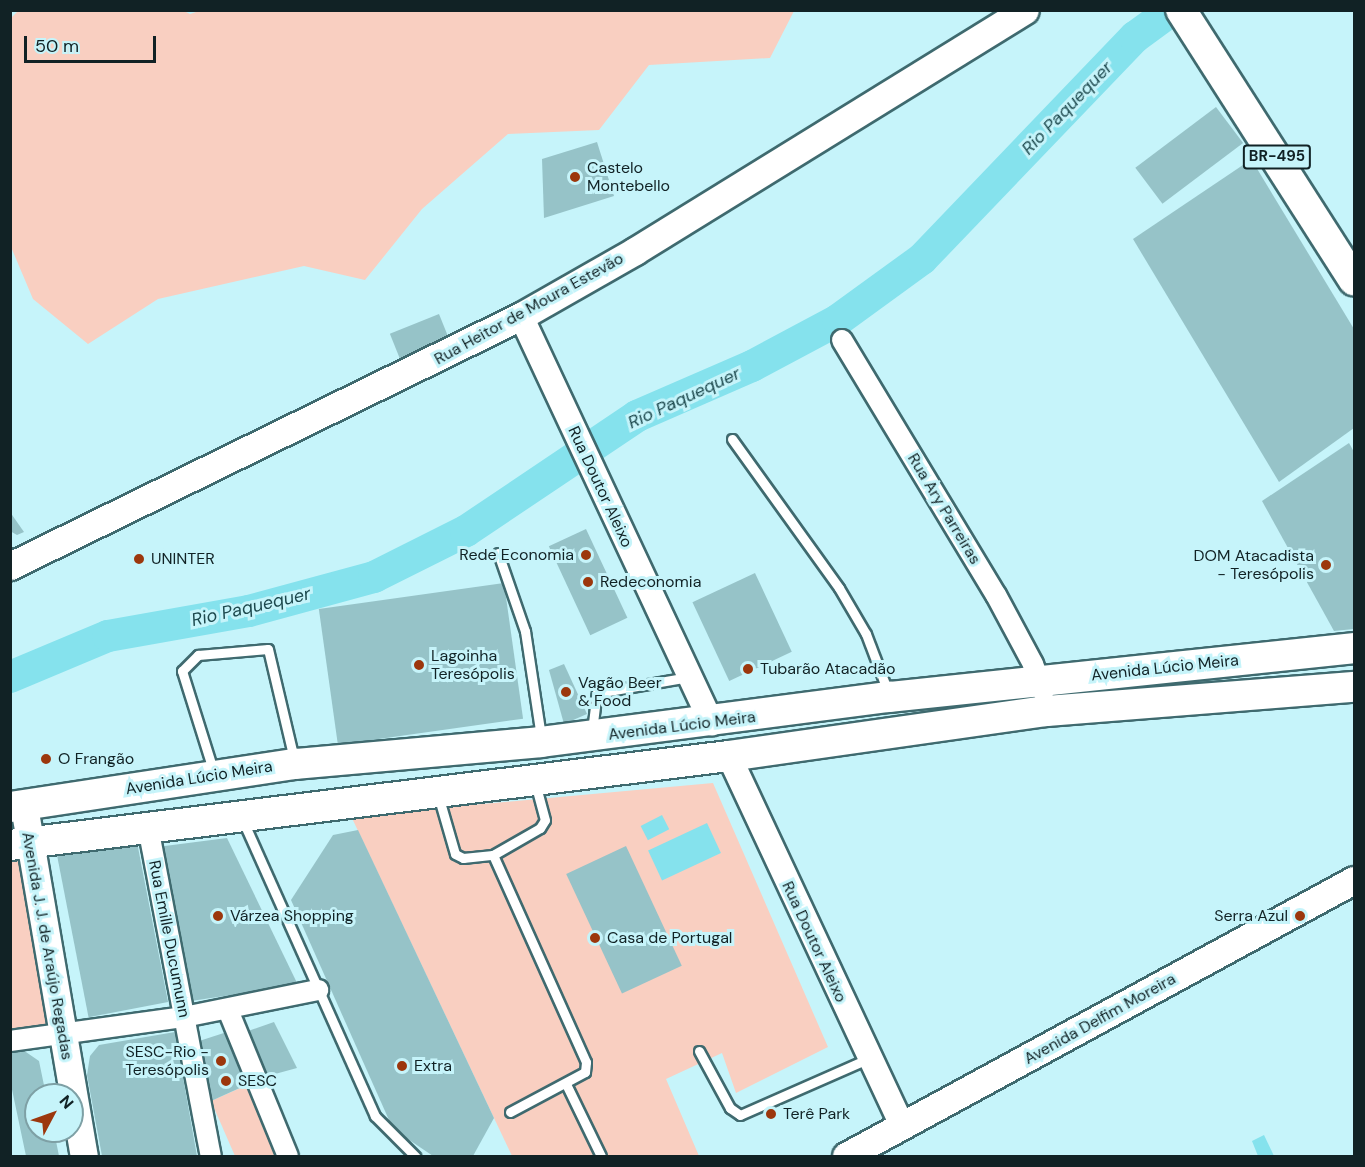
<!DOCTYPE html>
<meta charset="utf-8">
<style>
body{margin:0}
#map{position:relative;width:1365px;height:1167px;overflow:hidden;background:#c6f4fa;font-family:"DM Sans",sans-serif}
div>[style]{position:absolute}
.green>*{inset:0;background:#f9cfc1}
.water>*{inset:0;background:#85e2ed;transform-origin:0 0}
.river>*{height:32px;margin:-16px;padding:0 16px;transform-origin:16px;border-radius:16px;background:#85e2ed}
.building>*{inset:0;background:#96c3c8;transform-origin:0 0}
.roads{filter:drop-shadow(2px 0 #3f6a6f) drop-shadow(-2px 0 #3f6a6f) drop-shadow(0 2px #3f6a6f) drop-shadow(0 -2px #3f6a6f)}
.service>*{height:9px;margin:-4.5px;padding:0 4.5px;transform-origin:4.5px;border-radius:4.5px;background:#fff}
.minor>*{height:20px;margin:-10px;padding:0 10px;transform-origin:10px;border-radius:10px;background:#fff}
.tertiary>*{height:24px;margin:-12px;padding:0 12px;transform-origin:12px;border-radius:12px;background:#fff}
.secondary>*{height:27px;margin:-13.5px;padding:0 13.5px;transform-origin:13.5px;border-radius:13.5px;background:#fff}
.primary>*{height:30px;margin:-15px;padding:0 15px;transform-origin:15px;border-radius:15px;background:#fff}
.dots>*{width:16px;height:16px;translate:-50% -50%;box-sizing:border-box;border:3px solid #c6f4fa;border-radius:50%}
span{translate:-50% -50%;white-space:nowrap;text-align:center;line-height:1.15;-webkit-text-stroke:6px #c6f4fa;paint-order:stroke}
.shield-label span{padding:2px 4px;background:#c6f4fa;border:2px solid;border-radius:4px;-webkit-text-stroke-width:0}
.shield-label{font-size:15px;color:#112225;font-weight:700}
.poi-label{font-size:16px;color:#112225}
.left{translate:0 -50%;text-align:left}
.right{translate:-100% -50%;text-align:right}
.street-label{font-size:16px;color:#112225}
.water-label{font-size:18px;color:#1d494e;font-style:italic}
.frame{position:absolute;inset:0;border:12px solid #112225;pointer-events:none}
.north{position:absolute;left:24px;top:1083px;width:60px;height:60px;box-sizing:border-box;background:#c6f4fa;border:2px solid #7ea0a5;border-radius:50%;rotate:49deg;font-size:16px;font-weight:700;line-height:24px;text-align:center;color:#112225}
.north::after{content:'';display:block;margin:auto;width:21px;height:27px;background:#9c370d;clip-path:polygon(50% 0,100% 100%,50% 72%,0 100%)}
.scale{position:absolute;left:24px;top:36px;width:132px;height:27px;box-sizing:border-box;border:3px solid #112225;border-top:0;padding-left:8px;font-size:18px;line-height:21px;white-space:nowrap;color:#112225;-webkit-text-stroke:4px #c6f4fa;paint-order:stroke}
</style>
<div id="map">
<div class="green">
<div style="clip-path:polygon(184px 11px,190px 14px,202px 10px,794px 11px,770px 58px,649px 65px,599px 130px,508px 134px,422px 209px,365px 280px,304px 266px,158px 299px,88px 344px,33px 299px,11px 247px,11px 18px,19px 10px)"></div>
<div style="clip-path:polygon(713px 783px,828px 1047px,736px 1093px,722px 1053px,666px 1079px,699px 1156px,512px 1156px,351px 816px)"></div>
<div style="clip-path:polygon(26px 849px,53px 1024px,11px 1032px,11px 852px)"></div>
<div style="clip-path:polygon(247px 1085px,277px 1156px,235px 1156px,211px 1101px)"></div>
</div>
<div class="water">
<div style="left:662px;top:815px;width:16px;height:24px;rotate:63deg"></div>
<div style="left:707px;top:823px;width:33px;height:65px;rotate:65deg"></div>
<div style="clip-path:polygon(1264px 1135px,1274px 1156px,1258px 1156px,1252px 1141px)"></div>
</div>
<div class="river">
<div style="left:10px;top:677px;width:106px;rotate:-22.7deg"></div>
<div style="left:108px;top:636px;width:143px;rotate:-10.1deg"></div>
<div style="left:249px;top:611px;width:130px;rotate:-15.2deg"></div>
<div style="left:374px;top:577px;width:103px;rotate:-26.6deg"></div>
<div style="left:466px;top:531px;width:206px;rotate:-33.9deg"></div>
<div style="left:637px;top:416px;width:125px;rotate:-23.5deg"></div>
<div style="left:752px;top:366px;width:98px;rotate:-28.1deg"></div>
<div style="left:838px;top:320px;width:104px;rotate:-36deg"></div>
<div style="left:922px;top:259px;width:308px;rotate:-46.2deg"></div>
<div style="left:1135px;top:37px;width:46px;rotate:-36.1deg"></div>
</div>
<div class="building">
<div style="left:1216px;top:107px;width:45px;height:101px;rotate:53deg"></div>
<div style="clip-path:polygon(597px 142px,614px 196px,544px 218px,542px 159px)"></div>
<div style="clip-path:polygon(1243px 165px,1256px 167px,1354px 329px,1354px 428px,1279px 482px,1133px 239px)"></div>
<div style="left:439px;top:314px;width:29px;height:53px;rotate:68deg"></div>
<div style="clip-path:polygon(1349px 443px,1354px 452px,1354px 629px,1334px 631px,1262px 501px)"></div>
<div style="clip-path:polygon(10px 512px,24px 532px,17px 535px,10px 531px)"></div>
<div style="left:586px;top:529px;width:98px;height:41px;rotate:65deg"></div>
<div style="left:755px;top:573px;width:87px;height:69px;rotate:65deg"></div>
<div style="left:504px;top:583px;width:137px;height:187px;rotate:82deg"></div>
<div style="clip-path:polygon(564px 664px,587px 714px,564px 724px,549px 670px)"></div>
<div style="clip-path:polygon(358px 830px,494px 1118px,473px 1156px,433px 1156px,393px 1129px,291px 900px,333px 835px)"></div>
<div style="left:136px;top:837px;width:168px;height:81px;rotate:79deg"></div>
<div style="clip-path:polygon(227px 838px,298px 985px,191px 1001px,157px 847px)"></div>
<div style="left:626px;top:846px;width:132px;height:66px;rotate:65deg"></div>
<div style="clip-path:polygon(274px 1022px,297px 1068px,264px 1077px,245px 1032px)"></div>
<div style="clip-path:polygon(230px 1031px,253px 1082px,211px 1101px,193px 1043px)"></div>
<div style="clip-path:polygon(175px 1032px,197px 1156px,102px 1156px,87px 1075px,90px 1056px,99px 1045px)"></div>
<div style="clip-path:polygon(23px 1050px,39px 1061px,46px 1095px,36px 1095px,36px 1131px,54px 1131px,59px 1156px,26px 1156px,10px 1080px,10px 1053px)"></div>
</div>
<div class="roads">
<div class="service">
<div style="left:732px;top:439px;width:183px;rotate:54.3deg"></div>
<div style="left:839px;top:588px;width:53px;rotate:59.6deg"></div>
<div style="left:866px;top:634px;width:62px;rotate:69.2deg"></div>
<div style="left:498px;top:553px;width:83px;rotate:70.9deg"></div>
<div style="left:525px;top:631px;width:107px;rotate:81.4deg"></div>
<div style="left:592px;top:731px;width:38px;rotate:-83deg"></div>
<div style="left:597px;top:693px;width:93px;rotate:-9.9deg"></div>
<div style="left:214px;top:773px;width:107px;rotate:-107.4deg"></div>
<div style="left:182px;top:671px;width:23px;rotate:-45deg"></div>
<div style="left:198px;top:655px;width:70px;rotate:-4.9deg"></div>
<div style="left:268px;top:649px;width:113px;rotate:76.7deg"></div>
<div style="left:438px;top:795px;width:61px;rotate:73.9deg"></div>
<div style="left:455px;top:854px;width:9px;rotate:27deg"></div>
<div style="left:463px;top:858px;width:30px;rotate:-6deg"></div>
<div style="left:243px;top:821px;width:323px;rotate:65.9deg"></div>
<div style="left:375px;top:1116px;width:57px;rotate:45deg"></div>
<div style="left:699px;top:1051px;width:65px;rotate:61.5deg"></div>
<div style="left:730px;top:1108px;width:12px;rotate:35deg"></div>
<div style="left:740px;top:1115px;width:142px;rotate:-23.7deg"></div>
<div style="left:566px;top:1084px;width:80px;rotate:64.1deg"></div>
<div style="left:510px;top:1112px;width:85px;rotate:-28.1deg"></div>
<div style="left:585px;top:1072px;width:10px;rotate:-84deg"></div>
<div style="left:586px;top:1062px;width:227px;rotate:-114.2deg"></div>
<div style="left:493px;top:855px;width:54px;rotate:-29.9deg"></div>
<div style="left:540px;top:828px;width:9px;rotate:-58deg"></div>
<div style="left:545px;top:820px;width:38px;rotate:-105deg"></div>
</div>
<div class="minor">
<div style="left:842px;top:340px;width:298px;rotate:58.9deg"></div>
<div style="left:996px;top:595px;width:78px;rotate:61.8deg"></div>
<div style="left:1033px;top:664px;width:30px;rotate:70deg"></div>
<div style="left:148px;top:827px;width:335px;rotate:79.2deg"></div>
<div style="left:228px;top:1010px;width:158px;rotate:67.7deg"></div>
<div style="left:10px;top:1041px;width:176px;rotate:-7.9deg"></div>
<div style="left:184px;top:1017px;width:137px;rotate:-11.4deg"></div>
</div>
<div class="tertiary">
<div style="left:521px;top:316px;width:450px;rotate:64.9deg"></div>
<div style="left:729px;top:756px;width:408px;rotate:64.9deg"></div>
</div>
<div class="secondary">
<div style="left:10px;top:566px;width:569px;rotate:-26.07deg"></div>
<div style="left:521px;top:316px;width:131px;rotate:-29.7deg"></div>
<div style="left:635px;top:251px;width:458px;rotate:-31.7deg"></div>
<div style="left:24px;top:806px;width:355px;rotate:80.3deg"></div>
<div style="left:846px;top:1156px;width:578px;rotate:-28.52deg"></div>
</div>
<div class="primary">
<div style="left:1181px;top:10px;width:321px;rotate:57.4deg"></div>
<div style="left:10px;top:807px;width:288px;rotate:-8.6deg"></div>
<div style="left:295px;top:764px;width:247px;rotate:-5.1deg"></div>
<div style="left:541px;top:742px;width:351px;rotate:-7.4deg"></div>
<div style="left:889px;top:697px;width:468px;rotate:-6deg"></div>
<div style="left:10px;top:845px;width:724px;rotate:-7.06deg"></div>
<div style="left:729px;top:756px;width:320px;rotate:-8.1deg"></div>
<div style="left:1046px;top:711px;width:309px;rotate:-4.5deg"></div>
</div>
</div>
<div class="dots">
<div style="left:575px;top:177px;background:#9c370d"></div>
<div style="left:586px;top:555px;background:#9c370d"></div>
<div style="left:139px;top:559px;background:#9c370d"></div>
<div style="left:1326px;top:565px;background:#9c370d"></div>
<div style="left:588px;top:582px;background:#9c370d"></div>
<div style="left:419px;top:665px;background:#9c370d"></div>
<div style="left:748px;top:669px;background:#9c370d"></div>
<div style="left:566px;top:692px;background:#9c370d"></div>
<div style="left:46px;top:759px;background:#9c370d"></div>
<div style="left:218px;top:916px;background:#9c370d"></div>
<div style="left:1300px;top:916px;background:#9c370d"></div>
<div style="left:595px;top:938px;background:#9c370d"></div>
<div style="left:221px;top:1061px;background:#9c370d"></div>
<div style="left:402px;top:1066px;background:#9c370d"></div>
<div style="left:226px;top:1081px;background:#9c370d"></div>
<div style="left:771px;top:1114px;background:#9c370d"></div>
</div>
<div class="shield-label">
<span style="left:1277px;top:157px">BR-495</span>
</div>
<div class="poi-label">
<span class="left" style="left:587px;top:177px">Castelo<br>Montebello</span>
<span class="right" style="left:574px;top:555px">Rede Economia</span>
<span class="right" style="left:1314px;top:565px">DOM Atacadista<br>- Teresópolis</span>
<span class="left" style="left:151px;top:559px">UNINTER</span>
<span class="left" style="left:600px;top:582px">Redeconomia</span>
<span class="left" style="left:431px;top:665px">Lagoinha<br>Teresópolis</span>
<span class="left" style="left:760px;top:669px">Tubarão Atacadão</span>
<span class="left" style="left:578px;top:692px">Vagão Beer<br>&amp; Food</span>
<span class="left" style="left:58px;top:759px">O Frangão</span>
<span class="left" style="left:230px;top:916px">Várzea Shopping</span>
<span class="right" style="left:1288px;top:916px">Serra Azul</span>
<span class="left" style="left:607px;top:938px">Casa de Portugal</span>
<span class="right" style="left:209px;top:1061px">SESC-Rio -<br>Teresópolis</span>
<span class="left" style="left:414px;top:1066px">Extra</span>
<span class="left" style="left:238px;top:1081px">SESC</span>
<span class="left" style="left:783px;top:1114px">Terê Park</span>
</div>
<div class="street-label">
<span style="left:529px;top:309px;rotate:-29deg">Rua Heitor de Moura Estevão</span>
<span style="left:600px;top:487px;rotate:65deg">Rua Doutor Aleixo</span>
<span style="left:944px;top:509px;rotate:59deg">Rua Ary Parreiras</span>
<span style="left:1165px;top:668px;rotate:-6deg">Avenida Lúcio Meira</span>
<span style="left:682px;top:726px;rotate:-7deg">Avenida Lúcio Meira</span>
<span style="left:199px;top:778px;rotate:-9deg">Avenida Lúcio Meira</span>
<span style="left:169px;top:939px;rotate:79deg">Rua Emille Ducumunn</span>
<span style="left:814px;top:942px;rotate:65deg">Rua Doutor Aleixo</span>
<span style="left:47px;top:946px;rotate:80deg">Avenida J. J. de Araújo Regadas</span>
<span style="left:1100px;top:1019px;rotate:-29deg">Avenida Delfim Moreira</span>
</div>
<div class="water-label">
<span style="left:1067px;top:108px;rotate:-46deg">Rio Paquequer</span>
<span style="left:684px;top:398px;rotate:-25deg">Rio Paquequer</span>
<span style="left:251px;top:607px;rotate:-13deg">Rio Paquequer</span>
</div>
<div class="frame"></div>
<div class="north">N</div>
<div class="scale">50 m</div>
</div>
